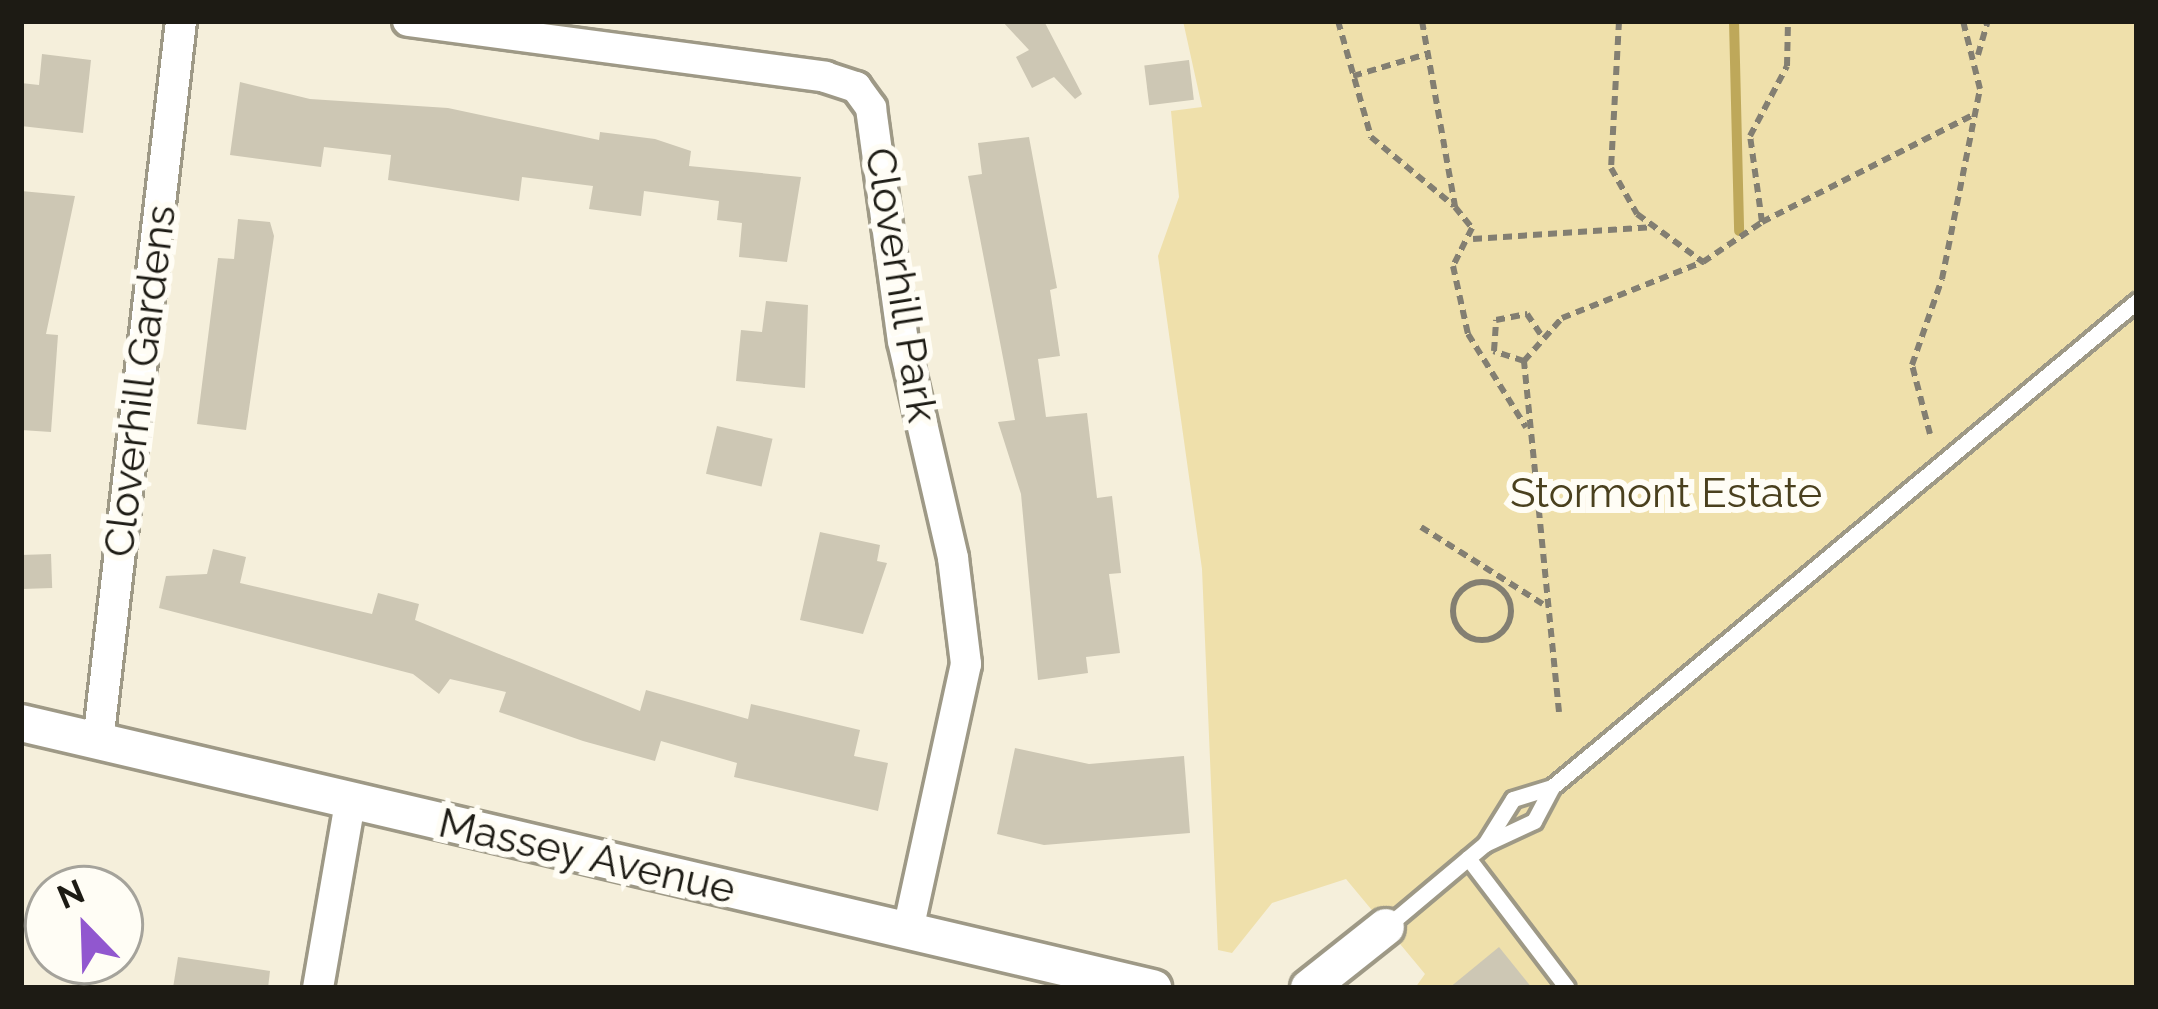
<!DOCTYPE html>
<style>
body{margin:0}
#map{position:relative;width:2158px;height:1009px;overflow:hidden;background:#f5efdb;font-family:Raleway,sans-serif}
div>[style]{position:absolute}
.green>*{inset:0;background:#efe0ab}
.stream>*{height:10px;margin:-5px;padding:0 5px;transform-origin:5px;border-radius:5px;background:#bea85a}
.building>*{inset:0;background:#cdc7b4;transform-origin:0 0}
.path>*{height:6px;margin-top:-3px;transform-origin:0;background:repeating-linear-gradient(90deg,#837f72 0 9px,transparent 0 15px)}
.path>.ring{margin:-3px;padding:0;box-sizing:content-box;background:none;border:6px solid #837f72;border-radius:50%}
.roads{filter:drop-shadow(3px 0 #9e9986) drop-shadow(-3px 0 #9e9986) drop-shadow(0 3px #9e9986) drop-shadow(0 -3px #9e9986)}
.service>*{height:15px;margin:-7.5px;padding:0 7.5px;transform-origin:7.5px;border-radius:7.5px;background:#fff}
.minor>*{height:30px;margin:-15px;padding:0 15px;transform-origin:15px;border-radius:15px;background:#fff}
.tertiary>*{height:36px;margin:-18px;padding:0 18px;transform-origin:18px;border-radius:18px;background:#fff}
span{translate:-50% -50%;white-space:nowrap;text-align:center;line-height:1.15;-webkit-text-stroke:12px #fffdf5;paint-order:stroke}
.street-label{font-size:42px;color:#1d1b14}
.park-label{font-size:42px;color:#4a401e}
.frame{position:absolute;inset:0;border:24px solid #1d1b14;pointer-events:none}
.north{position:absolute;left:24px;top:865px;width:120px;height:120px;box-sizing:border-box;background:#fffdf5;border:3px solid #a5a39b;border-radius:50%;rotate:337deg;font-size:33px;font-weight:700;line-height:48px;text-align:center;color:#1d1b14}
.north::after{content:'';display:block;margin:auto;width:42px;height:54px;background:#9157cf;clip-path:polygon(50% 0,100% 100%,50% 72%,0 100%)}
</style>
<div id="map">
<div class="green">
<div style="clip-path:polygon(1183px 21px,2137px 21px,2137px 988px,1415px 988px,1425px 974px,1346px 879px,1272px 903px,1232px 953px,1218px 950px,1202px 569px,1158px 256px,1179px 197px,1171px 111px,1202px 107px)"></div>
</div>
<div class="stream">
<div style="left:1734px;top:21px;width:210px;rotate:88.6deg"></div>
</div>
<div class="building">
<div style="clip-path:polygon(1002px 21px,1044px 21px,1082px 94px,1075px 99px,1054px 77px,1032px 88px,1016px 57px,1029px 50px)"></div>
<div style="clip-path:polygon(42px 54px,91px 60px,83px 133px,21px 126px,21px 83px,39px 85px)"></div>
<div style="left:1189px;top:60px;width:40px;height:45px;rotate:83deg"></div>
<div style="clip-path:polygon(240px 82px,310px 99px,448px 108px,599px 140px,600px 132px,655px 139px,691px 151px,689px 166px,801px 177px,787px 262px,739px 257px,742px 223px,717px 220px,719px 201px,644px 191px,641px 216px,589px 209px,593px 186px,522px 177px,519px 201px,388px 180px,391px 155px,324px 147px,321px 167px,230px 155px)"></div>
<div style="clip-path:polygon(1029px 137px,1057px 288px,1050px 290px,1060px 356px,1038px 359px,1046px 417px,1087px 413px,1097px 498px,1112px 496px,1121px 573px,1109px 574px,1120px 653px,1086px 657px,1088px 673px,1038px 680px,1021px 494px,998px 422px,1015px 420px,968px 176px,982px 174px,978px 143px)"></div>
<div style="clip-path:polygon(21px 191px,75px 196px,46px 334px,58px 335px,51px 432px,21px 430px)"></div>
<div style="clip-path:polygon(238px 219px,270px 222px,274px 236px,246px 430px,197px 424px,218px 258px,234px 259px)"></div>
<div style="clip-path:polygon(766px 301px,808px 305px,805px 388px,736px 381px,741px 330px,762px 332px)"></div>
<div style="left:717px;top:426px;width:57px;height:49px;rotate:13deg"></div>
<div style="clip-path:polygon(820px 532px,880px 545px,877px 561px,887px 563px,863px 634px,800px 620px)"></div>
<div style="clip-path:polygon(213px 549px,246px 557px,240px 583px,372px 614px,378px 593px,419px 604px,415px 620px,640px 711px,646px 690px,748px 719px,751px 704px,860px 730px,854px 756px,888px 763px,878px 811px,734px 777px,737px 763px,661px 741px,655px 761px,583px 741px,499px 712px,506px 692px,450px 679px,439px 694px,413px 674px,159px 608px,166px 576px,207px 574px)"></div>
<div style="left:51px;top:554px;width:34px;height:30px;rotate:88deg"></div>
<div style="clip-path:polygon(1015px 748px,1089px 764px,1184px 756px,1190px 833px,1044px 845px,997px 834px)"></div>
<div style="clip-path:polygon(1499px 947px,1532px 988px,1449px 988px)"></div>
<div style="clip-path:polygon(178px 957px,270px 971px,268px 988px,173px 988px)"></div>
</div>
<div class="path">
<div style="left:1338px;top:21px;width:121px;rotate:74.1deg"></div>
<div style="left:1371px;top:137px;width:107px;rotate:39.7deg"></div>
<div style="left:1422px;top:21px;width:189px;rotate:79.9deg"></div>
<div style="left:1455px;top:207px;width:27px;rotate:51deg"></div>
<div style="left:1472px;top:228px;width:42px;rotate:116.6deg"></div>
<div style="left:1453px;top:266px;width:70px;rotate:77.6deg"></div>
<div style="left:1468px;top:334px;width:110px;rotate:58.1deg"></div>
<div style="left:1619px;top:21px;width:147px;rotate:93.1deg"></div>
<div style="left:1611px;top:168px;width:53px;rotate:60.5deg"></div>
<div style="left:1637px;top:214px;width:82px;rotate:36deg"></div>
<div style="left:1978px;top:55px;width:35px;rotate:-74deg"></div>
<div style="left:1353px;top:76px;width:80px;rotate:-16.6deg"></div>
<div style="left:1762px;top:222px;width:237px;rotate:-26.9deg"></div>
<div style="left:1473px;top:239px;width:182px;rotate:-3.8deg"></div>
<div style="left:1524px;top:361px;width:32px;rotate:-162deg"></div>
<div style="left:1494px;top:351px;width:31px;rotate:-86deg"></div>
<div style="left:1496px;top:320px;width:32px;rotate:-11deg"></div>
<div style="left:1527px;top:314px;width:25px;rotate:56deg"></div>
<div style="left:1930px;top:434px;width:71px;rotate:-104.6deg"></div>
<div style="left:1912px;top:365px;width:91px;rotate:-70.8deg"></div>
<div style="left:1942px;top:279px;width:194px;rotate:-78.7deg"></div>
<div style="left:1980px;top:89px;width:70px;rotate:-104deg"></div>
<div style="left:1421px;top:527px;width:144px;rotate:32.3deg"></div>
<div class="ring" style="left:1453px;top:582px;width:52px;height:52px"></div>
<div style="left:1559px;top:712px;width:353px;rotate:-95.7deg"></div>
<div style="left:1524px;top:361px;width:57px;rotate:-48.5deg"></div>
<div style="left:1562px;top:318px;width:152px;rotate:-21.7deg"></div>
<div style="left:1703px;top:262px;width:71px;rotate:-34.1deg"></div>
<div style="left:1762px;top:222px;width:87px;rotate:-97.9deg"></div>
<div style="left:1750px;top:136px;width:79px;rotate:-62.1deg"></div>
<div style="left:1787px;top:66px;width:45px;rotate:-88.7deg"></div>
</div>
<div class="roads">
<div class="service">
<div style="left:1485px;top:844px;width:53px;rotate:-58.1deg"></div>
<div style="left:1513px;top:799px;width:41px;rotate:-17.1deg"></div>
<div style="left:1552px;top:787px;width:761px;rotate:-39.72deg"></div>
<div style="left:1468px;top:858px;width:163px;rotate:52.7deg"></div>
<div style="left:1386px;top:927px;width:129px;rotate:-40deg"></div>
<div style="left:1485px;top:844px;width:54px;rotate:-25.1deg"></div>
<div style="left:1534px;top:821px;width:38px;rotate:-62deg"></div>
</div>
<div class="minor">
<div style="left:408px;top:21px;width:421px;rotate:7.6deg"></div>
<div style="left:825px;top:77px;width:33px;rotate:18deg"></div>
<div style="left:856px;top:87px;width:26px;rotate:54deg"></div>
<div style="left:871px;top:108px;width:235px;rotate:82.2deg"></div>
<div style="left:903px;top:341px;width:223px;rotate:77deg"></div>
<div style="left:953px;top:558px;width:107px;rotate:83deg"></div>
<div style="left:966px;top:664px;width:273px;rotate:102.3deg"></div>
<div style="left:98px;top:742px;width:726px;rotate:-83.43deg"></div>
<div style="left:318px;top:988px;width:189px;rotate:-80.2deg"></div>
</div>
<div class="tertiary">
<div style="left:21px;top:723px;width:1163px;rotate:13.18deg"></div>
<div style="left:1309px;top:988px;width:98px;rotate:-38.4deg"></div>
</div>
</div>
<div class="street-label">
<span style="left:901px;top:285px;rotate:81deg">Cloverhill Park</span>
<span style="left:140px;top:381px;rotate:-83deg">Cloverhill Gardens</span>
<span style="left:587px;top:856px;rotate:13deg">Massey Avenue</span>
</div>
<div class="park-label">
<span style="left:1666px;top:493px">Stormont Estate</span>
</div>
<div class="frame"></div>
<div class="north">N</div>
</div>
